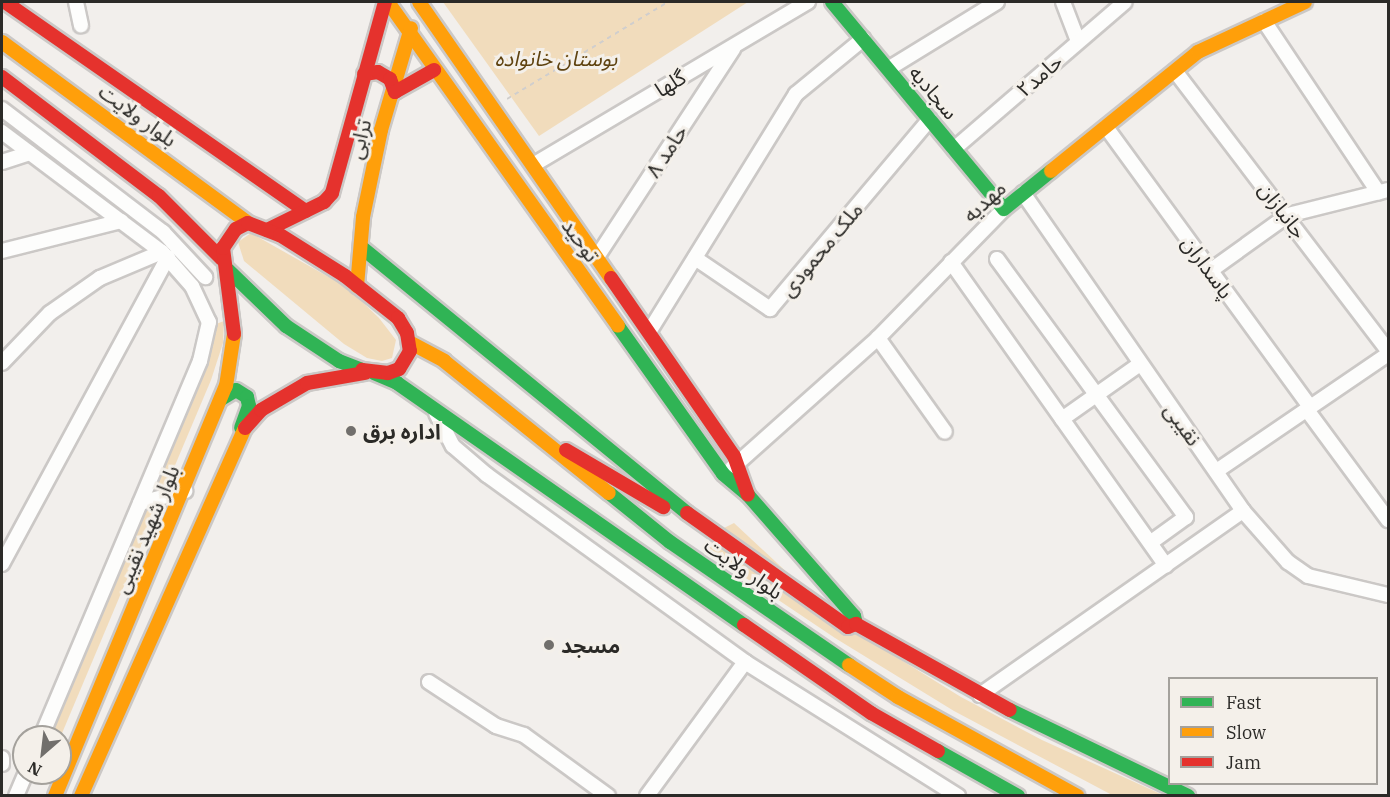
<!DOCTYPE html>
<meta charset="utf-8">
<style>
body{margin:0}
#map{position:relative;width:1390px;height:797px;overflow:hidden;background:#f2efec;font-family:"IBM Plex Serif","Noto Sans Arabic",serif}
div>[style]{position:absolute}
.green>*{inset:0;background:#f1dcbc}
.path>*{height:2px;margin-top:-1px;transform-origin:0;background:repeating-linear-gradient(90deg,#d0cecd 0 4.5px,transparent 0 9px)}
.roads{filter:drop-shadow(2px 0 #cbc8c6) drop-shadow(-2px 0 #cbc8c6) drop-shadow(0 2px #cbc8c6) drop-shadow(0 -2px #cbc8c6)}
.street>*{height:14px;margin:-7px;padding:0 7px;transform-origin:7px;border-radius:7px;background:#fdfdfc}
.fast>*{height:14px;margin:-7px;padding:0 7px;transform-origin:7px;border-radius:7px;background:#30b455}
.slow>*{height:14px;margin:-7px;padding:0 7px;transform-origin:7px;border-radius:7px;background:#ff9f0a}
.jam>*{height:14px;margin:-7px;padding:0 7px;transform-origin:7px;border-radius:7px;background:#e5322d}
.dots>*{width:16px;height:16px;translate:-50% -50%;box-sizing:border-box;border:3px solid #f4f0ea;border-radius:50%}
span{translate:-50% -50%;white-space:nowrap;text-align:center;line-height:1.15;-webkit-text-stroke:6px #f4f0ea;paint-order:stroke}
.park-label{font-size:21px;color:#5f4310;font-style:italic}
.street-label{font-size:21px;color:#2b2a27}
.poi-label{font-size:21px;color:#2b2a27;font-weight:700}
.left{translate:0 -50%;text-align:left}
.frame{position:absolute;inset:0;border:3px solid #2b2a27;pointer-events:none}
.legend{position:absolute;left:1168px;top:677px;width:210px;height:108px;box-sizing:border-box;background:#f4f0ea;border:2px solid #a4a19c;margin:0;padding:8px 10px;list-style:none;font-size:18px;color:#2b2a27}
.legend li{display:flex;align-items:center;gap:12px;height:30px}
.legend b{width:30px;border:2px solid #a4a19c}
.north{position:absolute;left:12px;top:725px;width:60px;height:60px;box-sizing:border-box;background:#f4f0ea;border:2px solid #a4a19c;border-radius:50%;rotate:208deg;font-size:16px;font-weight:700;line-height:24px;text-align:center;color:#2b2a27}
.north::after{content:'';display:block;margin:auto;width:21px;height:27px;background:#716f6c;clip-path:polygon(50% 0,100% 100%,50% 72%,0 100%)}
</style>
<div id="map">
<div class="green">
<div style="clip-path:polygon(443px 2px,748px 2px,539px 136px)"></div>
<div style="clip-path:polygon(251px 233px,348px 288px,379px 318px,396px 340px,392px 358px,382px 361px,367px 358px,344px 344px,244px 261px,238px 242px)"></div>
<div style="clip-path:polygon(224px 321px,223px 343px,211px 380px,60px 738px,45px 737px,216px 324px)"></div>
<div style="clip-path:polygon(734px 523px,793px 578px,716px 532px)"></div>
<div style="clip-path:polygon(710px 542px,961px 697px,1042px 740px,1163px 795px,1112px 795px,954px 711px,835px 638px,704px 550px)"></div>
</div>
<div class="path">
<div style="left:507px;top:99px;width:188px;rotate:-31.1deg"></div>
</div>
<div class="roads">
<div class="street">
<div style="left:76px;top:2px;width:24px;rotate:78deg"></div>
<div style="left:1063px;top:2px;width:42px;rotate:69deg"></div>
<div style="left:1264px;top:21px;width:206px;rotate:56.3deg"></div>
<div style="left:888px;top:69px;width:128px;rotate:-31.6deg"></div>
<div style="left:1175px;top:71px;width:352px;rotate:52.7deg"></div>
<div style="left:2px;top:109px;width:203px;rotate:37.4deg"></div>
<div style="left:163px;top:232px;width:62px;rotate:47deg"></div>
<div style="left:1106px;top:127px;width:346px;rotate:53.9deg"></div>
<div style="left:2px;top:132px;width:200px;rotate:36.9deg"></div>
<div style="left:162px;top:252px;width:45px;rotate:48.6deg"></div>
<div style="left:192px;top:286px;width:40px;rotate:65deg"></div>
<div style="left:209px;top:322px;width:40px;rotate:103deg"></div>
<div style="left:200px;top:361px;width:408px;rotate:112.9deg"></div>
<div style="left:954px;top:149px;width:225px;rotate:-40.7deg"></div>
<div style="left:2px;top:162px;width:29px;rotate:-18deg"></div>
<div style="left:533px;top:165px;width:320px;rotate:-30.7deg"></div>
<div style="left:1023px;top:193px;width:387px;rotate:55.3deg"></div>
<div style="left:1243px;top:511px;width:68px;rotate:48.6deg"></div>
<div style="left:1288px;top:562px;width:24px;rotate:35deg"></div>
<div style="left:1308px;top:576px;width:82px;rotate:13.4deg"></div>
<div style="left:2px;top:251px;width:123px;rotate:-14.1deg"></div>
<div style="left:597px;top:257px;width:249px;rotate:-56.8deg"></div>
<div style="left:695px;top:258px;width:91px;rotate:34.2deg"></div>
<div style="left:770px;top:309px;width:248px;rotate:-49.9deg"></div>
<div style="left:997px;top:259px;width:320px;rotate:53.8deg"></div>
<div style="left:1186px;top:517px;width:44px;rotate:144.2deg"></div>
<div style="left:951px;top:262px;width:372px;rotate:54.7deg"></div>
<div style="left:1210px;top:271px;width:96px;rotate:-35.7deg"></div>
<div style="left:1288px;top:215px;width:103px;rotate:-14deg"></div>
<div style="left:649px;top:332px;width:280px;rotate:-58.3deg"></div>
<div style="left:796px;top:94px;width:87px;rotate:-39.4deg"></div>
<div style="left:878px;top:338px;width:115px;rotate:54.5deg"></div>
<div style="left:2px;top:363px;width:69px;rotate:-46.2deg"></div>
<div style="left:50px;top:313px;width:61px;rotate:-35deg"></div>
<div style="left:100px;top:278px;width:67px;rotate:-22.8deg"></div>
<div style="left:1307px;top:410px;width:137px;rotate:53.6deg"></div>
<div style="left:436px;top:413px;width:37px;rotate:63deg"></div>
<div style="left:453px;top:446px;width:45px;rotate:40.5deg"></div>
<div style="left:487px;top:475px;width:319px;rotate:35.9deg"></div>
<div style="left:745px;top:662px;width:166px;rotate:126.2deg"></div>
<div style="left:1062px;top:419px;width:95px;rotate:-35.2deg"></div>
<div style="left:732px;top:468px;width:195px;rotate:-41.7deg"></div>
<div style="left:878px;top:338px;width:180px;rotate:-45.7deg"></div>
<div style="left:1218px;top:470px;width:206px;rotate:-34.3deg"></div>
<div style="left:140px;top:503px;width:47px;rotate:-14.9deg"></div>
<div style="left:2px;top:564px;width:349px;rotate:-61.6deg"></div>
<div style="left:745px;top:662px;width:252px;rotate:32.2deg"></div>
<div style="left:429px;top:682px;width:80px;rotate:33.3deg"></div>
<div style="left:496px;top:726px;width:29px;rotate:18deg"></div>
<div style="left:524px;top:735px;width:104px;rotate:36deg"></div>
<div style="left:980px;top:695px;width:321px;rotate:-35deg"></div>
<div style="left:2px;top:758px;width:6px;rotate:90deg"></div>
<div style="left:16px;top:796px;width:25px;rotate:-67deg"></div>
</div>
<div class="fast">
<div style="left:832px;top:2px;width:269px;rotate:50.3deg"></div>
<div style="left:1004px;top:209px;width:60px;rotate:-39deg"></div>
<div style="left:361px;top:247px;width:421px;rotate:39.2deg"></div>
<div style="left:228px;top:270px;width:81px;rotate:44deg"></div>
<div style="left:286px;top:326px;width:64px;rotate:33.4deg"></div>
<div style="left:339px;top:361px;width:25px;rotate:21deg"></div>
<div style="left:618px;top:326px;width:181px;rotate:54.6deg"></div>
<div style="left:723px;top:474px;width:33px;rotate:40deg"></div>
<div style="left:748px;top:495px;width:161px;rotate:48.8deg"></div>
<div style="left:854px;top:616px;width:8px;rotate:76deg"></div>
<div style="left:374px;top:373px;width:25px;rotate:23deg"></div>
<div style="left:397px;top:383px;width:423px;rotate:34.9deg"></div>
<div style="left:221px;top:399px;width:17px;rotate:-31deg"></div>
<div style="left:236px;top:390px;width:13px;rotate:32deg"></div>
<div style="left:247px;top:397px;width:9px;rotate:77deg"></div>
<div style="left:249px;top:406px;width:23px;rotate:110deg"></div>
<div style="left:609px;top:493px;width:78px;rotate:38.8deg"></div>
<div style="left:670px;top:542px;width:217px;rotate:34.5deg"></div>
<div style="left:1010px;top:710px;width:198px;rotate:25.8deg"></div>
<div style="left:938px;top:751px;width:92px;rotate:29.4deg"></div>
</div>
<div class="slow">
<div style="left:388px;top:2px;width:397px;rotate:54.6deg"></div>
<div style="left:419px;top:2px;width:336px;rotate:55.2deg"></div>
<div style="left:2px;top:42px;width:305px;rotate:36.3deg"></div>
<div style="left:1051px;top:171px;width:189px;rotate:-39deg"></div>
<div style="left:1198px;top:52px;width:118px;rotate:-25deg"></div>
<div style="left:357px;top:286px;width:69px;rotate:-85deg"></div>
<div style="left:363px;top:217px;width:89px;rotate:-78.3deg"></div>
<div style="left:381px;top:130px;width:106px;rotate:-73.6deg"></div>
<div style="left:409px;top:342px;width:40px;rotate:28deg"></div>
<div style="left:444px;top:361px;width:211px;rotate:38.7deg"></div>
<div style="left:849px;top:665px;width:59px;rotate:33.1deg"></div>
<div style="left:898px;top:697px;width:205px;rotate:28.9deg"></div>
<div style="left:55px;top:796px;width:444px;rotate:-67.4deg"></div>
<div style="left:226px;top:386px;width:53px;rotate:-81.3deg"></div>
<div style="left:81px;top:796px;width:403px;rotate:-66deg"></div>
</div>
<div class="jam">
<div style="left:5px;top:2px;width:366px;rotate:34.8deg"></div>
<div style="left:364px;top:74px;width:14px;rotate:-8deg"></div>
<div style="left:378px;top:72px;width:14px;rotate:30deg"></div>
<div style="left:390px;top:79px;width:14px;rotate:69deg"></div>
<div style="left:395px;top:92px;width:45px;rotate:-29.4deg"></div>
<div style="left:2px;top:77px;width:197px;rotate:37.2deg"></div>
<div style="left:159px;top:196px;width:89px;rotate:45deg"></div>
<div style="left:267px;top:230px;width:64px;rotate:-26.2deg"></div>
<div style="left:324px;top:202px;width:12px;rotate:-48deg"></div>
<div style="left:332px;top:193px;width:198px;rotate:-74.5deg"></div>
<div style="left:611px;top:278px;width:216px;rotate:55.4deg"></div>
<div style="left:734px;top:456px;width:41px;rotate:70.3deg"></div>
<div style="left:234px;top:334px;width:87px;rotate:-97.3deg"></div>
<div style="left:223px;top:248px;width:23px;rotate:-56deg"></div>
<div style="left:236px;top:229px;width:13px;rotate:-27deg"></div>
<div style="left:248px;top:223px;width:34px;rotate:21deg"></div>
<div style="left:280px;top:235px;width:77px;rotate:32.2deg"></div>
<div style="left:345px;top:276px;width:68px;rotate:38.4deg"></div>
<div style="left:398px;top:318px;width:17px;rotate:59deg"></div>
<div style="left:407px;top:333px;width:18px;rotate:81deg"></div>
<div style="left:410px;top:351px;width:21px;rotate:121deg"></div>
<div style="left:399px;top:369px;width:12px;rotate:160deg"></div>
<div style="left:388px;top:373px;width:26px;rotate:-173deg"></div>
<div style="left:245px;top:428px;width:24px;rotate:-48deg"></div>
<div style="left:261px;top:410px;width:53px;rotate:-30.4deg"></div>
<div style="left:307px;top:383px;width:59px;rotate:-9.8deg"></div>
<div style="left:566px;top:450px;width:113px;rotate:30.4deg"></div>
<div style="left:687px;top:513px;width:197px;rotate:35.3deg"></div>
<div style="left:848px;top:627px;width:9px;rotate:-21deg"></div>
<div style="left:856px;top:624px;width:176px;rotate:29.2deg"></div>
<div style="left:744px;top:625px;width:155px;rotate:34.7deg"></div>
<div style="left:871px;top:713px;width:77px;rotate:29.6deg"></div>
</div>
</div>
<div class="dots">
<div style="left:351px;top:431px;background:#716f6c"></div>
<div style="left:549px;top:645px;background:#716f6c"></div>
</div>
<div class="park-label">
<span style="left:556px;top:58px">بوستان خانواده</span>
</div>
<div class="street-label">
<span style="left:1039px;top:75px;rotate:-41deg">حامد۲</span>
<span style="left:670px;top:83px;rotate:-31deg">گلها</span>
<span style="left:934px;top:92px;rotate:50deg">سجادیه</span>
<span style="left:138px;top:115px;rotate:36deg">بلوار ولایت</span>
<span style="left:359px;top:139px;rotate:-76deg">ترابی</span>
<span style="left:666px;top:151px;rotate:-57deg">حامد ۸</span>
<span style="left:984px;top:201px;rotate:-43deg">مهدیه</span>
<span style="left:1283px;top:210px;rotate:53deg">جانبازان</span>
<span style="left:581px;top:240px;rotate:54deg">توحید</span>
<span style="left:821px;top:249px;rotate:-50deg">ملک محمودی</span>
<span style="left:1208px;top:267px;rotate:54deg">پاسداران</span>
<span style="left:1183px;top:424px;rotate:54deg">نقیبی</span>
<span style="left:146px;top:529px;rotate:-67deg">بلوار شهید نقیبی</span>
<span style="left:744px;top:568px;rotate:35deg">بلوار ولایت</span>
</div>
<div class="poi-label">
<span class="left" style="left:363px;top:431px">اداره برق</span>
<span class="left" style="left:561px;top:645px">مسجد</span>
</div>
<div class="frame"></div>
<ul class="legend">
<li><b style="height:8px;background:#30b455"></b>Fast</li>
<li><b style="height:8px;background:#ff9f0a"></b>Slow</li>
<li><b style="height:8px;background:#e5322d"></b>Jam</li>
</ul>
<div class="north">N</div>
</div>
